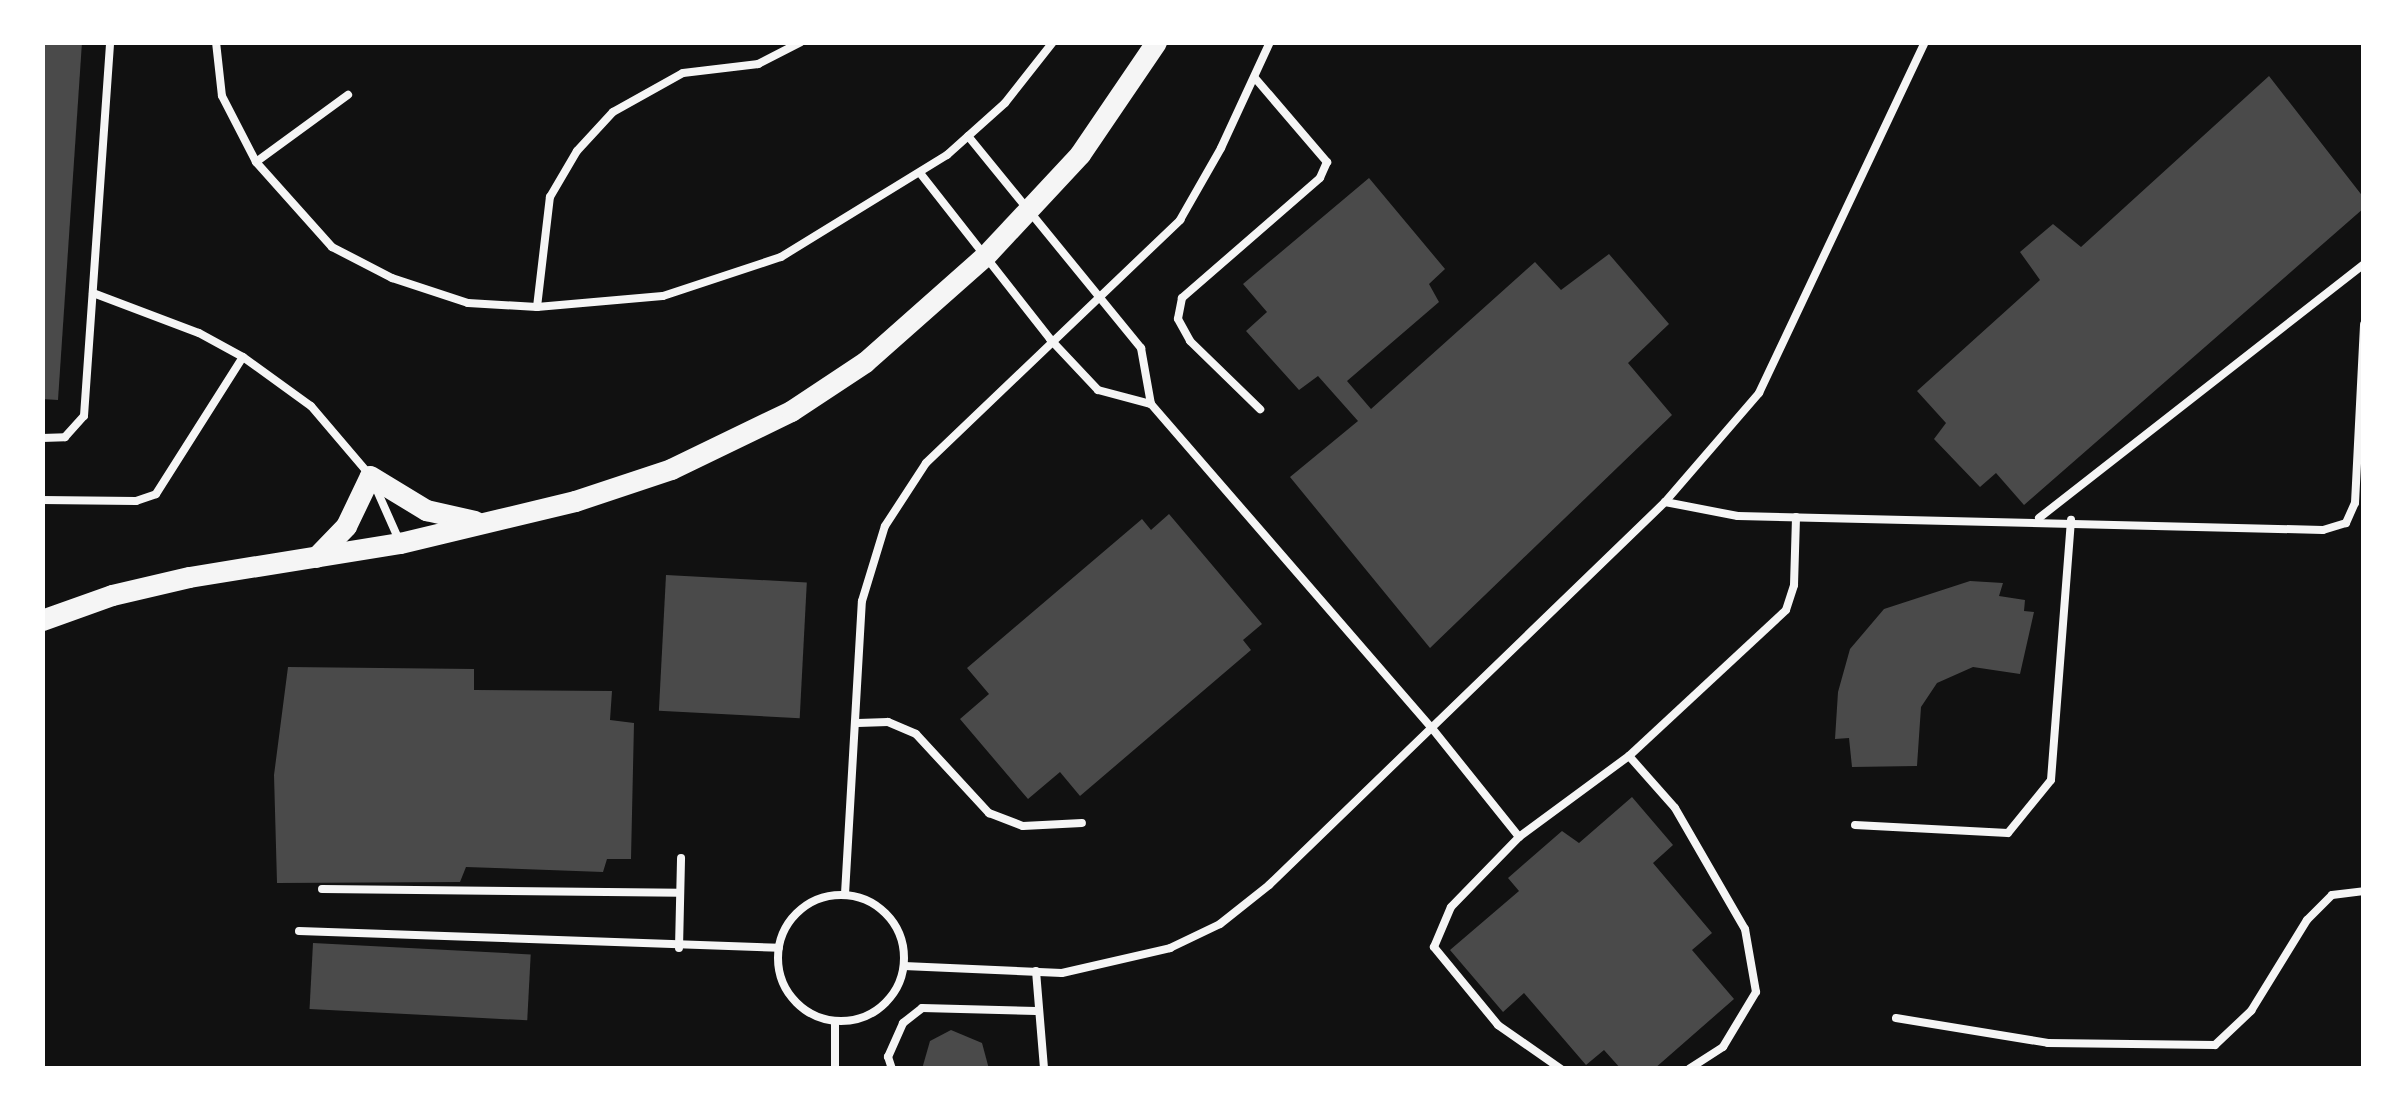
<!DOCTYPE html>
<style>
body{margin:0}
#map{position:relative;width:2406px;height:1111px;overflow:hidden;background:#111;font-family:"Open Sans",sans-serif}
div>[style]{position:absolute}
.building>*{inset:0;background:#4a4a4a;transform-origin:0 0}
.service>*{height:8px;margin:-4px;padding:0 4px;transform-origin:4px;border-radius:4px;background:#f5f5f5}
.service>.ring{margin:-4px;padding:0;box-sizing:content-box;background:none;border:8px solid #f5f5f5;border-radius:50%}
.tertiary>*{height:21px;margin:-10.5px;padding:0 10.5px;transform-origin:10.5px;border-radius:10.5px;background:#f5f5f5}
span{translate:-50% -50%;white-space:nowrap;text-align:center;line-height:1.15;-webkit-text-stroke:9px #fff;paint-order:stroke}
.frame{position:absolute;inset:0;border:45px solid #fff;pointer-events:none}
</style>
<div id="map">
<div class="building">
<div style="clip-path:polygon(42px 42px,82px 42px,58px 400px,42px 399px)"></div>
<div style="clip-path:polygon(2269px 76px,2364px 198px,2364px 208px,2024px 505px,1996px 473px,1980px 487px,1934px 439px,1946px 423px,1917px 391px,2040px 280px,2020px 252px,2053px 224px,2081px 247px)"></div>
<div style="clip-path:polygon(1369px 178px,1445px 269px,1429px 284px,1439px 302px,1347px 381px,1371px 409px,1535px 262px,1561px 290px,1609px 254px,1669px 324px,1628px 363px,1672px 415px,1430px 648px,1290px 477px,1358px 421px,1318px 376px,1299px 390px,1246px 331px,1267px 312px,1243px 284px)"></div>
<div style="clip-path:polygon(1169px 514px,1262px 624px,1243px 640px,1251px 650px,1080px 796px,1060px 772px,1028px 799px,960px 719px,989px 694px,967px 668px,1142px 519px,1151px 530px)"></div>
<div style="left:666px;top:575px;width:141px;height:136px;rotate:3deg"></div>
<div style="clip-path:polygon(1970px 581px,2003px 583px,1999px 596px,2025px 600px,2024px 611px,2034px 612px,2020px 674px,1973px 667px,1937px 683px,1921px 707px,1917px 766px,1852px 767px,1849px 738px,1835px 739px,1838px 692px,1850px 649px,1884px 609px)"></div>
<div style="clip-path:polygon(288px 667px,474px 669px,474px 690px,612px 691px,610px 720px,634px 723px,631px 859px,607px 859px,603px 872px,466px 867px,460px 882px,277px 883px,274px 775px)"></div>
<div style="clip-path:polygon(1632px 797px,1673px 845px,1653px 863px,1712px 933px,1692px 950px,1734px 999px,1654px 1069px,1621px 1069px,1604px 1050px,1586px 1065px,1524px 993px,1503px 1012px,1450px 950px,1519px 891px,1508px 878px,1562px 831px,1579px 843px)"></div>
<div style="left:313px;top:943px;width:218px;height:66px;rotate:3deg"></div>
<div style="clip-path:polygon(951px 1030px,982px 1043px,989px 1069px,922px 1069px,930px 1041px)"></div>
</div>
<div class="service">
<div style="left:216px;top:42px;width:54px;rotate:83.7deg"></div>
<div style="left:222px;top:96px;width:74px;rotate:62.7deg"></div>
<div style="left:256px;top:162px;width:114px;rotate:48.2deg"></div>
<div style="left:332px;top:247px;width:68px;rotate:27.3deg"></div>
<div style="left:392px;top:278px;width:80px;rotate:18.2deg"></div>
<div style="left:468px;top:303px;width:69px;rotate:3.3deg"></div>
<div style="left:537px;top:307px;width:126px;rotate:-5deg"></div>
<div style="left:663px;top:296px;width:124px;rotate:-18.3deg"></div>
<div style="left:781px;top:257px;width:195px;rotate:-31.6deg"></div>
<div style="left:947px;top:155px;width:78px;rotate:-41.9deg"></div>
<div style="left:1005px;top:103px;width:78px;rotate:-51.8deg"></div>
<div style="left:1255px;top:78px;width:111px;rotate:49.4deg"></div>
<div style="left:1327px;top:162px;width:17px;rotate:114deg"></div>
<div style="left:1320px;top:178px;width:183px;rotate:139deg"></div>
<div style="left:1182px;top:298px;width:21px;rotate:101deg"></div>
<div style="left:1178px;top:319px;width:25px;rotate:61deg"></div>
<div style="left:1190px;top:341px;width:98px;rotate:44.2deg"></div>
<div style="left:968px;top:136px;width:274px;rotate:50.8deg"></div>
<div style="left:1141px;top:348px;width:57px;rotate:79.9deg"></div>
<div style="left:1151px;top:404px;width:427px;rotate:49.1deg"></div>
<div style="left:1431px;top:727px;width:141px;rotate:51.3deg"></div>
<div style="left:256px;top:162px;width:114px;rotate:-36.1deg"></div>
<div style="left:920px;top:173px;width:211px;rotate:51.9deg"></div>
<div style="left:1050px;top:339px;width:70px;rotate:46.7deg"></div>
<div style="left:1098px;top:390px;width:55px;rotate:14.8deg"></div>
<div style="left:93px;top:293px;width:113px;rotate:20.7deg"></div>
<div style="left:199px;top:333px;width:50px;rotate:28.6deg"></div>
<div style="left:243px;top:357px;width:84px;rotate:35.8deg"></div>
<div style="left:311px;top:406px;width:88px;rotate:49.6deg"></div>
<div style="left:537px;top:307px;width:111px;rotate:-83.3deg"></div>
<div style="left:550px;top:197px;width:53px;rotate:-59.6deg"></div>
<div style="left:577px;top:151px;width:53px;rotate:-47.3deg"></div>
<div style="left:613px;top:112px;width:80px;rotate:-29.1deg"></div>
<div style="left:683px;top:73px;width:76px;rotate:-6.8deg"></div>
<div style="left:758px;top:64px;width:48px;rotate:-27.1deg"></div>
<div style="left:42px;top:438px;width:23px;rotate:-2deg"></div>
<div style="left:65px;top:437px;width:28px;rotate:-48deg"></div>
<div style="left:84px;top:416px;width:375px;rotate:-86deg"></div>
<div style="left:375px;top:486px;width:57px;rotate:66.1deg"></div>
<div style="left:42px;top:500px;width:94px;rotate:0.6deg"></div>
<div style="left:136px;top:501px;width:21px;rotate:-19deg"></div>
<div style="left:156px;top:494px;width:162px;rotate:-57.6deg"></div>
<div style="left:1665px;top:502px;width:144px;rotate:-49.2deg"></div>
<div style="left:1759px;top:393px;width:388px;rotate:-64.7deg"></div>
<div style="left:2039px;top:518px;width:412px;rotate:-38deg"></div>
<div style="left:858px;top:723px;width:30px;rotate:-2deg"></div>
<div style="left:888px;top:722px;width:30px;rotate:23deg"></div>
<div style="left:916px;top:734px;width:108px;rotate:47.3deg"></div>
<div style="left:989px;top:813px;width:36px;rotate:21deg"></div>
<div style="left:1023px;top:826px;width:59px;rotate:-2.9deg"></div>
<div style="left:1629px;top:756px;width:69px;rotate:48.5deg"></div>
<div style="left:1675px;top:808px;width:140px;rotate:60deg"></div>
<div style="left:1745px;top:929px;width:64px;rotate:80.1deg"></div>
<div style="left:1756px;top:992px;width:64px;rotate:121deg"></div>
<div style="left:1723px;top:1047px;width:40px;rotate:147.1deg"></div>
<div style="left:1855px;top:825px;width:153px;rotate:3deg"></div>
<div style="left:2008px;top:833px;width:68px;rotate:-50.9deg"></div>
<div style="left:2051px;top:780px;width:261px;rotate:-85.6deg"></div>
<div style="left:322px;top:889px;width:358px;rotate:0.6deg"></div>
<div style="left:845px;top:894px;width:293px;rotate:-86.7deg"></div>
<div style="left:862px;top:601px;width:78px;rotate:-73deg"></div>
<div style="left:885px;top:526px;width:75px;rotate:-56.9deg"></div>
<div style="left:926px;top:463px;width:352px;rotate:-43.7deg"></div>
<div style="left:1180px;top:220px;width:83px;rotate:-60.3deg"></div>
<div style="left:1221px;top:148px;width:117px;rotate:-65.2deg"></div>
<div class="ring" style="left:778px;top:895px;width:118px;height:118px"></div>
<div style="left:299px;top:931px;width:480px;rotate:2deg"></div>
<div style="left:679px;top:948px;width:90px;rotate:-88.7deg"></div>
<div style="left:904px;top:966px;width:158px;rotate:2.5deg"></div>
<div style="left:1062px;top:973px;width:111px;rotate:-13deg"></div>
<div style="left:1170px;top:948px;width:55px;rotate:-25.6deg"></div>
<div style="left:1220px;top:924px;width:63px;rotate:-38.5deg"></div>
<div style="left:1269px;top:885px;width:551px;rotate:-44.04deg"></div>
<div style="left:1665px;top:502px;width:74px;rotate:10.9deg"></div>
<div style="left:1738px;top:516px;width:585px;rotate:1.37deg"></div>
<div style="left:2323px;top:530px;width:24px;rotate:-17deg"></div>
<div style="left:2346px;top:523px;width:22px;rotate:-66deg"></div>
<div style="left:2355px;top:503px;width:179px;rotate:-87.1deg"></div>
<div style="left:1036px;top:971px;width:98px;rotate:85.3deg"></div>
<div style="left:1896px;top:1018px;width:154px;rotate:9.3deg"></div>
<div style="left:2048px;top:1043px;width:167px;rotate:0.7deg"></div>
<div style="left:2215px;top:1045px;width:50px;rotate:-43.4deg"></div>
<div style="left:2251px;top:1011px;width:107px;rotate:-58.4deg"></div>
<div style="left:2307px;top:920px;width:35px;rotate:-45deg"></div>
<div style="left:2332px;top:895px;width:32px;rotate:-7deg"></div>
<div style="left:835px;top:1022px;width:47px;rotate:90deg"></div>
<div style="left:892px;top:1069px;width:13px;rotate:-108deg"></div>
<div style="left:888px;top:1057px;width:37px;rotate:-66deg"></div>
<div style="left:903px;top:1023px;width:24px;rotate:-38deg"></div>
<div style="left:922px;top:1008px;width:114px;rotate:1.5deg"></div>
<div style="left:1561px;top:1069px;width:77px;rotate:-145.1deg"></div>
<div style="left:1498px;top:1025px;width:101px;rotate:-129.4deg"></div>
<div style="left:1434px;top:947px;width:43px;rotate:-67deg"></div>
<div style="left:1451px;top:907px;width:98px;rotate:-45.8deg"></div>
<div style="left:1519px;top:837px;width:137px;rotate:-36.4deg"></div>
<div style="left:1629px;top:756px;width:214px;rotate:-42.9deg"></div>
<div style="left:1786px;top:610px;width:26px;rotate:-72deg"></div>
<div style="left:1794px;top:585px;width:68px;rotate:-88.3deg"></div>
</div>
<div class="tertiary">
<div style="left:316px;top:557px;width:43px;rotate:-45.9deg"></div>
<div style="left:346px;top:526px;width:55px;rotate:-64.4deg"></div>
<div style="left:370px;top:476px;width:66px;rotate:31.3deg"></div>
<div style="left:426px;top:510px;width:50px;rotate:12.7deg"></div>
<div style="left:42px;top:620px;width:74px;rotate:-19.7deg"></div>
<div style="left:112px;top:595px;width:79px;rotate:-13.2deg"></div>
<div style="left:189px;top:577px;width:214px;rotate:-9.2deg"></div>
<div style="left:400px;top:543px;width:180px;rotate:-13.5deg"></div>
<div style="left:575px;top:501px;width:101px;rotate:-18.4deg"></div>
<div style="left:671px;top:469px;width:133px;rotate:-25.8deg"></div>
<div style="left:791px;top:411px;width:89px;rotate:-33.5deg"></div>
<div style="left:865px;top:362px;width:160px;rotate:-41.5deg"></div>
<div style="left:985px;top:256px;width:139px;rotate:-47deg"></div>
<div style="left:1080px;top:154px;width:135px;rotate:-55.8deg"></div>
</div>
<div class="frame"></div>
</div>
